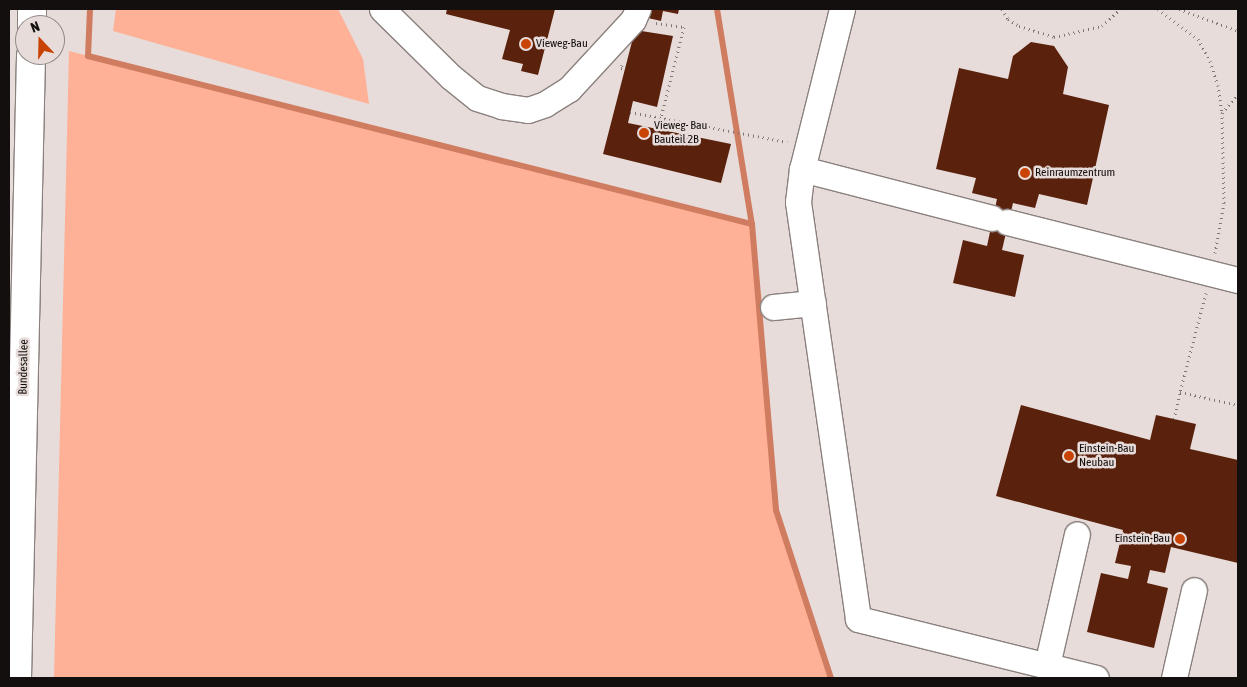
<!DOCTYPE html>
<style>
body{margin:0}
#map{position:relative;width:1247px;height:687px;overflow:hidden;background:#e7dcd9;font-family:"Asap Condensed",sans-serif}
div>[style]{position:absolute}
.green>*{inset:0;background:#feb197}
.stream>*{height:6px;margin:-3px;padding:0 3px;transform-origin:3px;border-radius:3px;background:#cf7c60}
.building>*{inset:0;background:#5a210d}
.path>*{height:3px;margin-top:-1.5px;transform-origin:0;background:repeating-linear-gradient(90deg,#7e7775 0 1px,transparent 0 5px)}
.roads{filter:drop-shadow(1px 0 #8a817e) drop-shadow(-1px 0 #8a817e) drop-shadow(0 1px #8a817e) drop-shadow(0 -1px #8a817e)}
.minor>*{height:25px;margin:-12.5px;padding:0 12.5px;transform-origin:12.5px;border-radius:12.5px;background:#fff}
.major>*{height:28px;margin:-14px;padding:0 14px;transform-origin:14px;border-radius:14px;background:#fff}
.dots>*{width:14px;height:14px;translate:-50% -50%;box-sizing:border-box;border:2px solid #e7dcd9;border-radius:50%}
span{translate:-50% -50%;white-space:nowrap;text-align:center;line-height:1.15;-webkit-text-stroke:5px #e7dcd9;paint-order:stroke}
.poi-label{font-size:12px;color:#120f0e}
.left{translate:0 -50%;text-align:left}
.right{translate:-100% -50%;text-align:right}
.street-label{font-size:12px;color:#120f0e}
.frame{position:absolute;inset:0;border:10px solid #120f0e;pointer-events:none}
.north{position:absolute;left:15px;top:15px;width:50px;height:50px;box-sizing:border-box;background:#e7dcd9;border:1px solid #928a88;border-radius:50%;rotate:339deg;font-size:14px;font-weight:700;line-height:20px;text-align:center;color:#120f0e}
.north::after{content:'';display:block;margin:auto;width:18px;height:22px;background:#c94304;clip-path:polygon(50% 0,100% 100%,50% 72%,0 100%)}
</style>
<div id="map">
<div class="green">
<div style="clip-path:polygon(116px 9px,338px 9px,363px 59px,369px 104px,113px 31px)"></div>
<div style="clip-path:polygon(69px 51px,752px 224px,776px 510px,831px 678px,54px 678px)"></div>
</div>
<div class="stream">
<div style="left:90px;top:9px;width:47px;rotate:92.4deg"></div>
<div style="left:88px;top:56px;width:685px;rotate:14.2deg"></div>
<div style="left:717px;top:9px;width:218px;rotate:80.8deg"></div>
<div style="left:752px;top:224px;width:287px;rotate:85.2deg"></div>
<div style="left:776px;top:510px;width:177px;rotate:71.9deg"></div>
</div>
<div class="building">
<div style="clip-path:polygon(447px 9px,555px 9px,538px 75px,521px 71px,523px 64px,502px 59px,510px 30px,446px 14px)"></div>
<div style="clip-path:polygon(650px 9px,679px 9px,678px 14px,663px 11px,661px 21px,648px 18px)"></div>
<div style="clip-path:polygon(635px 30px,673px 36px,657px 107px,633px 101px,628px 123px,731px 144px,721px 183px,603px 154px)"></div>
<div style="clip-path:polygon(1031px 42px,1054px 46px,1068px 67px,1063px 94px,1109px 105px,1087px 205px,1039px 194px,1035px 208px,1013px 203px,1002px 250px,1024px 255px,1015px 297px,953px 283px,963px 240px,987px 246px,997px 199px,972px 193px,976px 178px,936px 169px,959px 68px,1008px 79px,1013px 56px)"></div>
<div style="clip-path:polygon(1021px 405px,1150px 440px,1156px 415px,1196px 424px,1190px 449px,1238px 460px,1238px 563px,1171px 547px,1165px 573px,1150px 570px,1147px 583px,1168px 588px,1154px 648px,1087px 632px,1101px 573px,1128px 579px,1131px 566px,1115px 563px,1123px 530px,996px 496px)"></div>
</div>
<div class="path">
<div style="left:1002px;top:9px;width:12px;rotate:59deg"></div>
<div style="left:1008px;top:19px;width:13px;rotate:32deg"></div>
<div style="left:1019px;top:26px;width:37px;rotate:17deg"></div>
<div style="left:1054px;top:37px;width:49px;rotate:-12.9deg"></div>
<div style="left:1102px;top:26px;width:25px;rotate:-43deg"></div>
<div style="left:1158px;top:9px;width:50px;rotate:36.9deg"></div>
<div style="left:1198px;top:39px;width:25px;rotate:61deg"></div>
<div style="left:1210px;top:61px;width:25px;rotate:72deg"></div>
<div style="left:1218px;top:85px;width:28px;rotate:82deg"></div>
<div style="left:1179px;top:9px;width:63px;rotate:20.4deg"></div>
<div style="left:656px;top:23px;width:28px;rotate:8deg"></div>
<div style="left:684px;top:27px;width:93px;rotate:104.3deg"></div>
<div style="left:622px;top:65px;width:3px;rotate:108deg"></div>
<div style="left:621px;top:68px;width:4px;rotate:14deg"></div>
<div style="left:630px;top:112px;width:160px;rotate:10.8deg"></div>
<div style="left:1215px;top:253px;width:51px;rotate:-79.8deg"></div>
<div style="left:1224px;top:203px;width:90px;rotate:-91.3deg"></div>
<div style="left:1222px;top:113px;width:25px;rotate:-50deg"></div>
<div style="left:1206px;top:293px;width:102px;rotate:104.7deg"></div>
<div style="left:1180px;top:392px;width:59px;rotate:12.6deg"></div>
<div style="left:1174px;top:419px;width:28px;rotate:-77deg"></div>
</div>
<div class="roads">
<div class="minor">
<div style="left:382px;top:9px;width:97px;rotate:44.6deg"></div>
<div style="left:451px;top:77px;width:33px;rotate:39deg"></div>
<div style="left:477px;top:98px;width:25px;rotate:18deg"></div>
<div style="left:501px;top:106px;width:27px;rotate:8deg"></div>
<div style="left:528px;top:110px;width:18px;rotate:-19deg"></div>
<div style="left:545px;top:104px;width:28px;rotate:-32deg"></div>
<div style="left:569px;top:89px;width:94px;rotate:-47.2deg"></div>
<div style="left:633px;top:20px;width:12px;rotate:-66deg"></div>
<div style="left:842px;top:9px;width:165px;rotate:104deg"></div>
<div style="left:802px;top:169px;width:33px;rotate:97deg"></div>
<div style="left:798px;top:202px;width:421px;rotate:81.8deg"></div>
<div style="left:858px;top:619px;width:245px;rotate:13.9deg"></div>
<div style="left:802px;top:169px;width:196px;rotate:14.5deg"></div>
<div style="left:1007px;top:222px;width:238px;rotate:14.1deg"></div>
<div style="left:773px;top:307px;width:40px;rotate:-5.7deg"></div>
<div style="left:1047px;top:665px;width:134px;rotate:-77.1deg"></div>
<div style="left:1174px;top:678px;width:90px;rotate:-77.2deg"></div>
</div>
<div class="major">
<div style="left:32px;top:25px;width:16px;rotate:-90deg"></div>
<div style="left:17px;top:678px;width:623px;rotate:-88.71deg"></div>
</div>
</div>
<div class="dots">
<div style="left:526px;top:44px;background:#c94304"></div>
<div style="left:644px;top:133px;background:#c94304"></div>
<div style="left:1025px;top:173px;background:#c94304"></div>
<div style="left:1069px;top:456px;background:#c94304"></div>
<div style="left:1180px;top:539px;background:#c94304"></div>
</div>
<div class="poi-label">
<span class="left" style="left:536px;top:44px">Vieweg-Bau</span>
<span class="left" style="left:654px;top:133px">Vieweg- Bau<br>Bauteil 2B</span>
<span class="left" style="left:1035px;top:173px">Reinraumzentrum</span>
<span class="left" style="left:1079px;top:456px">Einstein-Bau<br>Neubau</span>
<span class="right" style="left:1170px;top:539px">Einstein-Bau</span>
</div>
<div class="street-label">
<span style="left:24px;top:367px;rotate:-89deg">Bundesallee</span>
</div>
<div class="frame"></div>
<div class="north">N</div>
</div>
